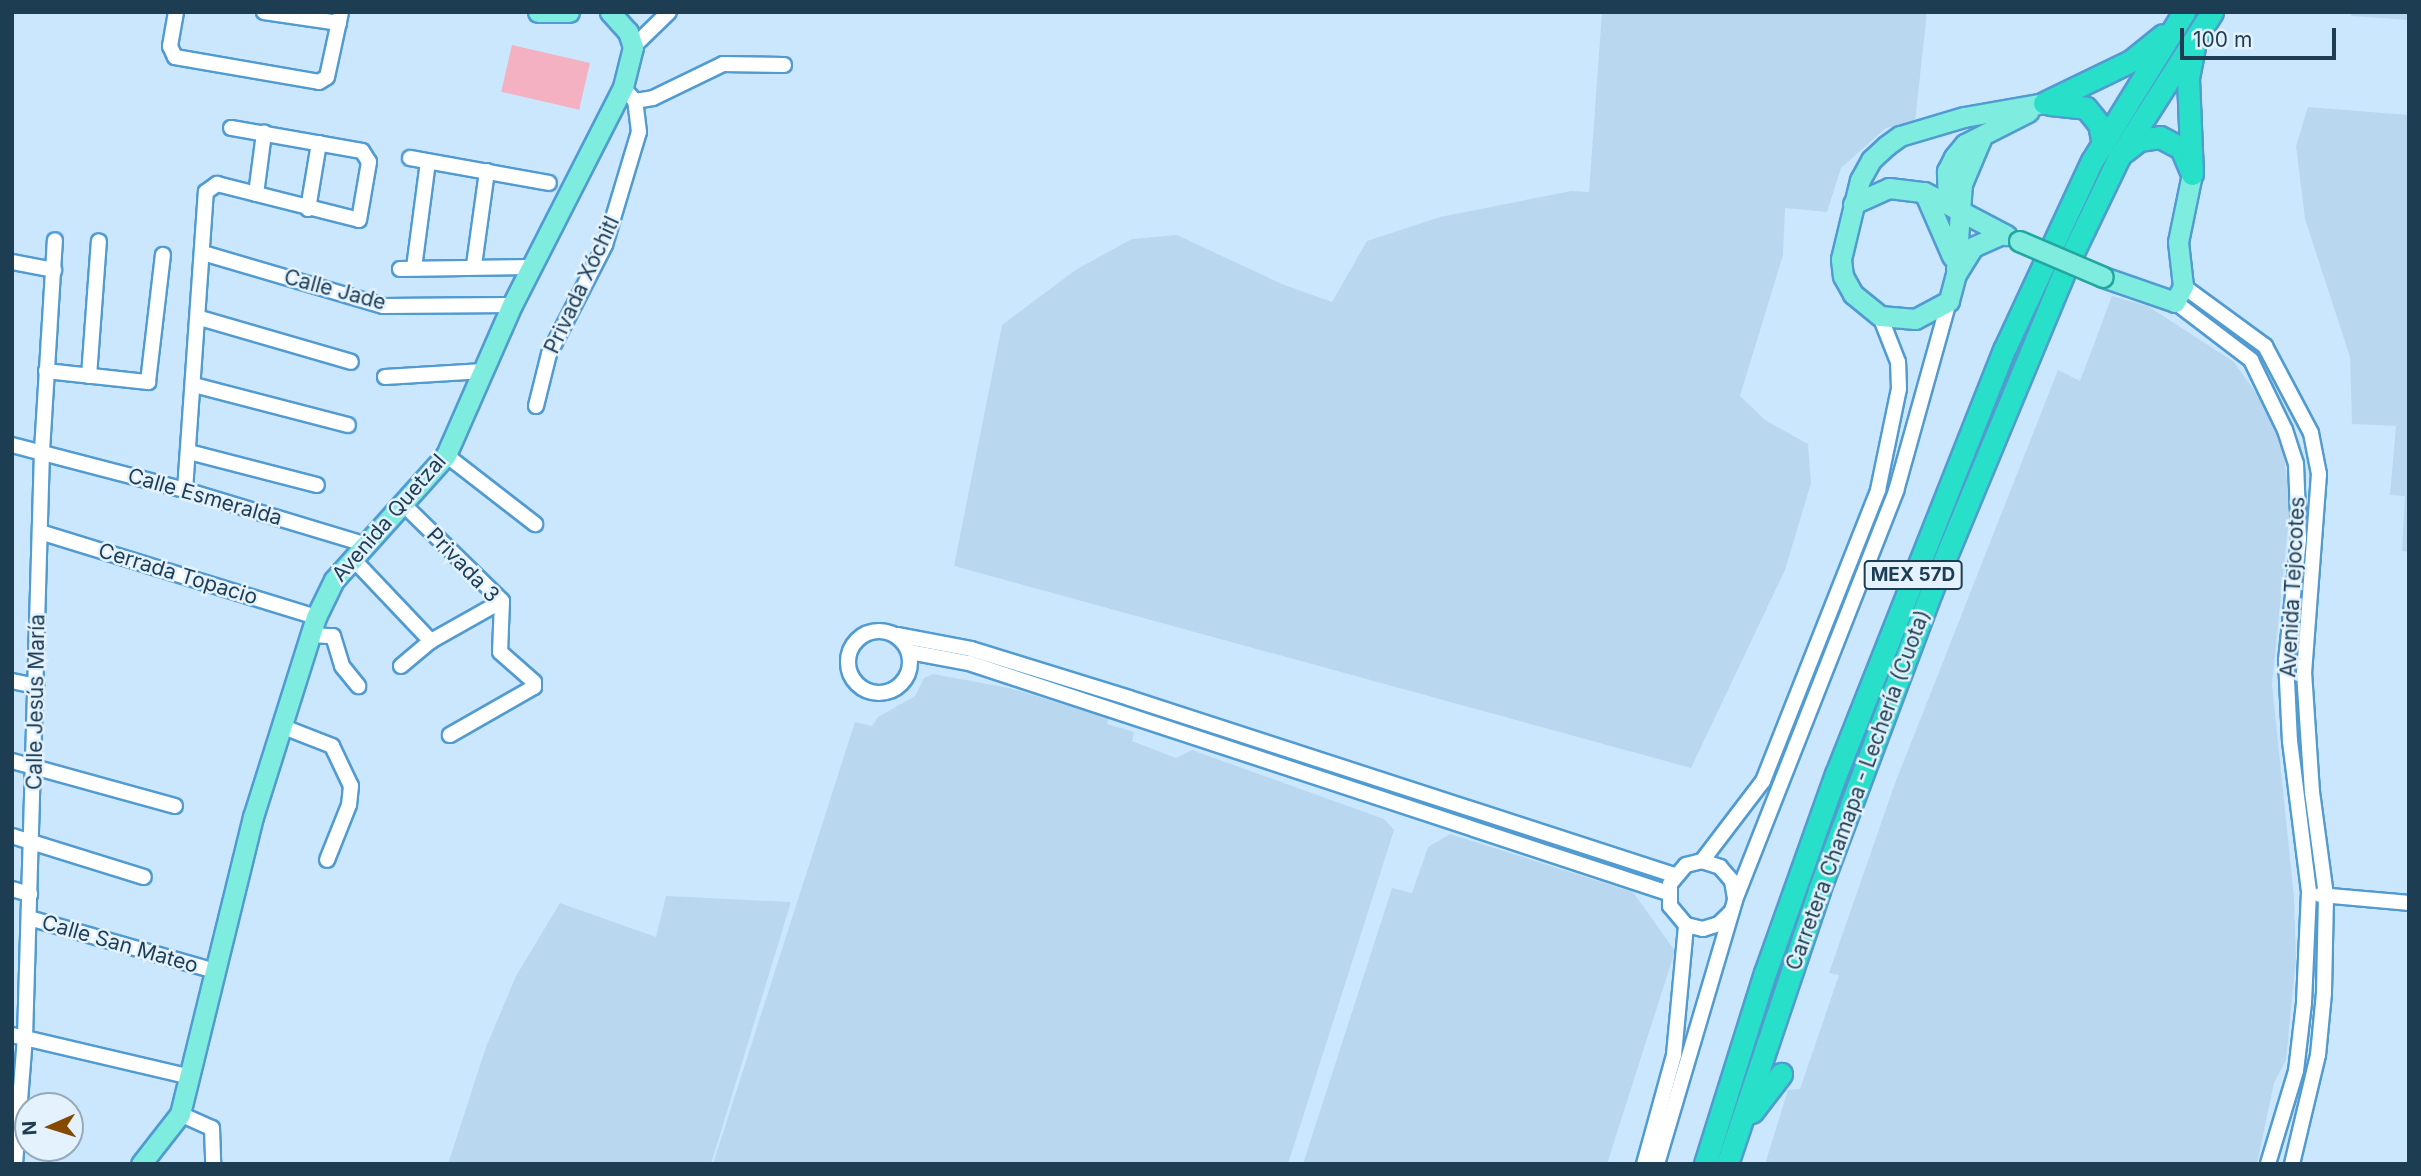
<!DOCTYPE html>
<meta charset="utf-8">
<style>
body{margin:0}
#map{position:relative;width:2421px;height:1176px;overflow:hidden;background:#cae7fe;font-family:Inter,sans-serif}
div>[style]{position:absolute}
.built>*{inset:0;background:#b9d8f0}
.green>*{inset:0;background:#f3b1c2;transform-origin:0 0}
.roads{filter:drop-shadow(2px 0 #519bd1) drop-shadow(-2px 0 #519bd1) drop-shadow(0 2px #519bd1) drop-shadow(0 -2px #519bd1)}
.minor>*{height:14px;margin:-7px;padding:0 7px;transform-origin:7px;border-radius:7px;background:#fff}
.minor>.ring{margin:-7px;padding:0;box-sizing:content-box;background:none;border:14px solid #fff;border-radius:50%}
.major>*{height:19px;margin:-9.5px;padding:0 9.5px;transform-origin:9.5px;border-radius:9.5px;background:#7eecdf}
.highway>*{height:21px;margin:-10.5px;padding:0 10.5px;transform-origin:10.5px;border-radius:10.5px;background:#28dfc9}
.bridges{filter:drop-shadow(2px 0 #24a6a0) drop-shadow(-2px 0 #24a6a0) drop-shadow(0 2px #24a6a0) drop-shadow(0 -2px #24a6a0)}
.major-bridge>*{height:19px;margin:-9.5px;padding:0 9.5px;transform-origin:9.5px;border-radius:9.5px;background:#7eecdf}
span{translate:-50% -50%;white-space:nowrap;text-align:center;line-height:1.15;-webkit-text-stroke:5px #e4f2fe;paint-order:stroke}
.shield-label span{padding:2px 5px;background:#e4f2fe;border:2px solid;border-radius:5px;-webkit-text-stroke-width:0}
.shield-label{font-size:19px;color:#1d3d53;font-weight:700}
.street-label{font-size:21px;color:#1d3d53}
.frame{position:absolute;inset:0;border:14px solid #1d3d53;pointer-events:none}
.north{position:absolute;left:14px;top:1092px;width:70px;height:70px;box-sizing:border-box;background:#e4f2fe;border:2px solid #94aaba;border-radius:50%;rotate:267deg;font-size:19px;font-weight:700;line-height:28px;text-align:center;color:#1d3d53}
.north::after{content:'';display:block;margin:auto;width:24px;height:32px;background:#854a00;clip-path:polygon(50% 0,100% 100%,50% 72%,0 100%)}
.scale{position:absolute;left:2180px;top:28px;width:156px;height:32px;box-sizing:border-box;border:4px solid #1d3d53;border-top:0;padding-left:9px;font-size:21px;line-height:24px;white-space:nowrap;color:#1d3d53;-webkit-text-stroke:5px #e4f2fe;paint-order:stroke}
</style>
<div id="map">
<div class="built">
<div style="clip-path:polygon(1602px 12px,1927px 12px,1915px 122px,1886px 128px,1841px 168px,1827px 212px,1785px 208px,1783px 255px,1740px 396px,1765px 420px,1808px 444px,1811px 483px,1785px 570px,1691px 768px,954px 566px,1002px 325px,1077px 269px,1132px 239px,1177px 235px,1282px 284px,1332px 302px,1367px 241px,1440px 217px,1571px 191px,1589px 192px)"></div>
<div style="clip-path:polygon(2352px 12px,2409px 12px,2409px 20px,2351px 16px)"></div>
<div style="clip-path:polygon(2308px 107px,2409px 115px,2409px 552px,2402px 551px,2405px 496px,2390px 495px,2396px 426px,2352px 424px,2350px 357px,2305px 219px,2296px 146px)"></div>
<div style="clip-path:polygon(2112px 296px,2148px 306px,2234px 362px,2268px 410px,2284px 454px,2290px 508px,2272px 684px,2294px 897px,2296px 959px,2286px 1060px,2274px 1083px,2257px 1164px,1765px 1164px,1788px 1090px,1800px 1089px,1839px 975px,1829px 973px,1894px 786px,2058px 370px,2080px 381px)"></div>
<div style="clip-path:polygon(933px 674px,1009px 688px,1109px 718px,1107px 724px,1134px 732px,1132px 741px,1176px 758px,1192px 750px,1384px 819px,1394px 830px,1288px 1164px,713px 1164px,855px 722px,872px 726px,878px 717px,915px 696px,924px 678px)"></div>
<div style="clip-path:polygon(1450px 834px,1633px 892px,1675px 951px,1607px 1164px,1303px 1164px,1392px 888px,1412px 893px,1428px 847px)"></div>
<div style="clip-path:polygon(666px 896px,791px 902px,711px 1164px,448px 1164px,486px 1047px,516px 976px,560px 903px,656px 937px)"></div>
</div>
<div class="green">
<div style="left:512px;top:45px;width:80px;height:48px;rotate:13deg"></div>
</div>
<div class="roads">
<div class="minor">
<div style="left:176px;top:12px;width:35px;rotate:100deg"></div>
<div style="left:170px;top:46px;width:12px;rotate:66deg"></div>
<div style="left:175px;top:57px;width:146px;rotate:9.8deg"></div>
<div style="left:319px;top:82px;width:9px;rotate:-32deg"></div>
<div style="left:327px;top:77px;width:66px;rotate:-77.8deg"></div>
<div style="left:264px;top:12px;width:76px;rotate:8.3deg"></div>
<div style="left:633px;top:47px;width:50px;rotate:-44.2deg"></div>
<div style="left:635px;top:101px;width:18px;rotate:-9deg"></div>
<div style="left:653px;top:98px;width:78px;rotate:-25.9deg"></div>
<div style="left:723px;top:64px;width:61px;rotate:0.9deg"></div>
<div style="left:410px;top:158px;width:141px;rotate:10.2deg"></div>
<div style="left:256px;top:194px;width:62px;rotate:-82.5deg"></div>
<div style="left:308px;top:209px;width:67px;rotate:-80.5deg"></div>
<div style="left:203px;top:253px;width:188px;rotate:16.4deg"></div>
<div style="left:383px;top:306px;width:129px;rotate:-0.4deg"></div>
<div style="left:12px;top:262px;width:43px;rotate:10.8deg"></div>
<div style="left:474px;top:265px;width:95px;rotate:-82.1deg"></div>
<div style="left:414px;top:268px;width:107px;rotate:-82.5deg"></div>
<div style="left:400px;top:269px;width:131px;rotate:-0.9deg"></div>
<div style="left:2183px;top:286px;width:102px;rotate:36.2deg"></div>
<div style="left:2265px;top:346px;width:98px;rotate:62.1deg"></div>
<div style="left:2311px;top:433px;width:42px;rotate:79deg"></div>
<div style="left:2319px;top:474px;width:199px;rotate:94.3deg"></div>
<div style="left:2304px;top:672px;width:120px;rotate:86.2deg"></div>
<div style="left:2312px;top:792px;width:105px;rotate:82.3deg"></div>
<div style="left:2326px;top:896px;width:97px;rotate:91.2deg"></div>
<div style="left:2324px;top:993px;width:62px;rotate:95.5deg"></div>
<div style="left:2318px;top:1055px;width:112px;rotate:103.4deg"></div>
<div style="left:2175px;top:302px;width:96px;rotate:37.3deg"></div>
<div style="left:2251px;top:360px;width:78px;rotate:64.1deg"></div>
<div style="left:2285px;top:430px;width:36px;rotate:72deg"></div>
<div style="left:2296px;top:464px;width:75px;rotate:87.7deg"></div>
<div style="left:2299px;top:539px;width:122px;rotate:96.1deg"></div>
<div style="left:2286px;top:660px;width:81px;rotate:87.2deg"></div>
<div style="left:2290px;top:741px;width:152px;rotate:82.8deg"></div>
<div style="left:2309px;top:892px;width:111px;rotate:92.6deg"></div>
<div style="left:2304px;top:1003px;width:68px;rotate:96.7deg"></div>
<div style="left:2296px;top:1071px;width:97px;rotate:106.8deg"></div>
<div style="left:200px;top:318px;width:157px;rotate:16.2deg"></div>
<div style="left:46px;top:371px;width:103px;rotate:6.2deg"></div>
<div style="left:148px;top:382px;width:128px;rotate:-83.3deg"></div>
<div style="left:89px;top:376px;width:135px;rotate:-85.8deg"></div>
<div style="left:385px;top:377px;width:99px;rotate:-3.5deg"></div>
<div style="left:194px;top:385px;width:159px;rotate:14.6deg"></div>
<div style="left:536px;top:406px;width:54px;rotate:-76deg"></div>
<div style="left:549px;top:354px;width:123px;rotate:-62.8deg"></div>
<div style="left:605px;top:245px;width:118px;rotate:-73.3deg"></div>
<div style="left:639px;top:132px;width:31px;rotate:-97deg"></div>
<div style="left:635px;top:101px;width:18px;rotate:-131deg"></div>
<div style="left:12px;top:445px;width:179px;rotate:14.6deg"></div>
<div style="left:185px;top:490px;width:190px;rotate:16.8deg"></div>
<div style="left:189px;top:452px;width:132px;rotate:14.5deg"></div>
<div style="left:446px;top:455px;width:113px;rotate:37.8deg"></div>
<div style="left:185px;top:490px;width:299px;rotate:-86deg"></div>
<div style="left:206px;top:192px;width:14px;rotate:-36deg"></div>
<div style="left:217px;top:184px;width:146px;rotate:14.2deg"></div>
<div style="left:359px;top:220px;width:59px;rotate:-80.2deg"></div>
<div style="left:369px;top:162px;width:13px;rotate:-122deg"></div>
<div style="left:362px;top:151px;width:133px;rotate:-170deg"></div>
<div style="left:404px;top:505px;width:137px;rotate:44.4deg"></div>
<div style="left:502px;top:601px;width:51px;rotate:92.2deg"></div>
<div style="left:500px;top:652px;width:45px;rotate:41.4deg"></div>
<div style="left:534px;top:682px;width:5px;rotate:90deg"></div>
<div style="left:534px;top:687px;width:97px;rotate:150.3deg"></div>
<div style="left:40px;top:532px;width:289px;rotate:17.1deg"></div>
<div style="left:354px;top:560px;width:112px;rotate:46.5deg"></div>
<div class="ring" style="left:848px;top:631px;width:48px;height:48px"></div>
<div style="left:311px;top:635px;width:22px;rotate:3deg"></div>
<div style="left:333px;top:636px;width:31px;rotate:73deg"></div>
<div style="left:342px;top:666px;width:26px;rotate:51deg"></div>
<div style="left:897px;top:635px;width:75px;rotate:10.7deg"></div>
<div style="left:971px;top:649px;width:165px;rotate:17.2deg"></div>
<div style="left:1129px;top:698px;width:573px;rotate:17.99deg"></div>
<div style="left:910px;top:652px;width:60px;rotate:10.6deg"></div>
<div style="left:969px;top:663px;width:736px;rotate:18.21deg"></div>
<div style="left:401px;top:666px;width:39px;rotate:-40deg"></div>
<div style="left:431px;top:641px;width:81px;rotate:-29.4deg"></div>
<div style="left:12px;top:681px;width:25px;rotate:12deg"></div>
<div style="left:281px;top:726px;width:55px;rotate:21.4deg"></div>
<div style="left:332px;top:746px;width:44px;rotate:64.6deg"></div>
<div style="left:351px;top:786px;width:19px;rotate:96deg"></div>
<div style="left:349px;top:805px;width:59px;rotate:111.8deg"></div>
<div style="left:12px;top:761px;width:169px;rotate:15.4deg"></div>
<div style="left:12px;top:836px;width:138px;rotate:17.3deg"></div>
<div style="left:1702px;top:861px;width:101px;rotate:-52.7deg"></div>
<div style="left:1763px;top:781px;width:313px;rotate:-68.4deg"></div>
<div style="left:1878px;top:490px;width:103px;rotate:-78.3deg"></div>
<div style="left:1899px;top:389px;width:27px;rotate:-92deg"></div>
<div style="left:1898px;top:362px;width:49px;rotate:-111.4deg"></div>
<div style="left:12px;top:889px;width:19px;rotate:16deg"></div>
<div style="left:2320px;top:895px;width:89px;rotate:5.1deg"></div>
<div style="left:1731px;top:912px;width:17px;rotate:135deg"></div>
<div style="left:1719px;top:924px;width:17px;rotate:163deg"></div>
<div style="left:1703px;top:929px;width:17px;rotate:-167deg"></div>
<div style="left:1686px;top:925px;width:25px;rotate:-130deg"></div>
<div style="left:1670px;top:906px;width:22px;rotate:-90deg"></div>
<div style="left:1670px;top:884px;width:25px;rotate:-50deg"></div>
<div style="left:1686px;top:865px;width:16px;rotate:-14deg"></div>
<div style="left:1702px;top:861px;width:19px;rotate:18deg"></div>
<div style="left:1720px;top:867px;width:18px;rotate:49deg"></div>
<div style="left:1732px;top:881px;width:17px;rotate:80deg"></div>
<div style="left:29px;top:918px;width:190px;rotate:15.9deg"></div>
<div style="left:12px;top:1035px;width:184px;rotate:13.2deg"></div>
<div style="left:180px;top:1114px;width:35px;rotate:24deg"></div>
<div style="left:212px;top:1128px;width:36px;rotate:88deg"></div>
<div style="left:15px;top:1164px;width:126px;rotate:-85.5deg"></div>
<div style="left:25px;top:1038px;width:587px;rotate:-88.34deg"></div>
<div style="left:42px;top:451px;width:211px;rotate:-86.5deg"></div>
<div style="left:1644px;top:1164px;width:113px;rotate:-74.6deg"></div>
<div style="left:1674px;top:1055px;width:131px;rotate:-84.7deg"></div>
<div style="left:1657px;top:1164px;width:275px;rotate:-73.5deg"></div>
<div style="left:1735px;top:900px;width:440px;rotate:-68.5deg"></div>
<div style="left:1896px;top:491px;width:197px;rotate:-74.4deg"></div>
</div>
<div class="major">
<div style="left:538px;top:12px;width:31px"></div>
<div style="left:1924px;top:192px;width:70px;rotate:66.4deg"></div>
<div style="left:1948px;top:203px;width:32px;rotate:-92deg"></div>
<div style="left:1947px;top:171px;width:16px;rotate:-63deg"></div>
<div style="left:1954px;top:157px;width:17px;rotate:-50deg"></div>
<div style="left:1965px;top:144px;width:71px;rotate:-26.9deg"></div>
<div style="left:1853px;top:204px;width:39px;rotate:-24deg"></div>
<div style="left:1889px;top:188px;width:35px;rotate:7deg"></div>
<div style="left:1924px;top:192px;width:93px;rotate:27.7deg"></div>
<div style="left:2002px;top:234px;width:32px;rotate:156deg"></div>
<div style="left:1973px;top:247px;width:32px;rotate:122deg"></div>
<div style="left:1956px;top:274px;width:28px;rotate:105deg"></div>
<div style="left:1949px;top:301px;width:38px;rotate:152deg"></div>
<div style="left:1915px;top:319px;width:35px;rotate:-175deg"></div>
<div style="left:1880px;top:316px;width:35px;rotate:-141deg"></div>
<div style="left:1853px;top:294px;width:21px;rotate:-119deg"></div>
<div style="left:1843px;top:276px;width:17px;rotate:-97deg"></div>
<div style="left:1841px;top:259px;width:81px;rotate:-76.5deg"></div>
<div style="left:1860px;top:180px;width:23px;rotate:-61deg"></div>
<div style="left:1871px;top:160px;width:21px;rotate:-43deg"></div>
<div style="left:1886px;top:146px;width:17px;rotate:-36deg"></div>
<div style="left:1900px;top:136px;width:67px;rotate:-16.5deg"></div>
<div style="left:1964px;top:117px;width:81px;rotate:-9.9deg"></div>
<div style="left:1956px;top:269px;width:85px;rotate:-86deg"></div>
<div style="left:1962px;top:184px;width:49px;rotate:-67.1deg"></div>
<div style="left:2103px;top:277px;width:76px;rotate:19.1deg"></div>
<div style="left:2175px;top:302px;width:18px;rotate:-63deg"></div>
<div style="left:2183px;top:286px;width:44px;rotate:-96.5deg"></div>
<div style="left:2178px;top:242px;width:69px;rotate:-78.4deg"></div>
<div style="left:141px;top:1164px;width:63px;rotate:-52deg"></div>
<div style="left:180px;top:1114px;width:306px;rotate:-76.2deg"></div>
<div style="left:253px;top:817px;width:210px;rotate:-72.5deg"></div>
<div style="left:316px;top:617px;width:41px;rotate:-64.1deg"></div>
<div style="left:334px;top:580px;width:168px;rotate:-48.1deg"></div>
<div style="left:446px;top:455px;width:164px;rotate:-66.3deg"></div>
<div style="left:512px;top:305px;width:245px;rotate:-63deg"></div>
<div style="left:623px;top:87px;width:41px;rotate:-76deg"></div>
<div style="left:633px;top:47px;width:16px;rotate:-108deg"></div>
<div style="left:628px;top:32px;width:27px;rotate:-132deg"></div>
</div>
<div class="highway">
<div style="left:2044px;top:103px;width:97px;rotate:-25.8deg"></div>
<div style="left:2131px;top:61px;width:41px;rotate:-39.1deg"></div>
<div style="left:2050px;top:104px;width:36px;rotate:6deg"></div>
<div style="left:2086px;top:108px;width:21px;rotate:51deg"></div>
<div style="left:2099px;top:124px;width:20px;rotate:79deg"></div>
<div style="left:2125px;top:151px;width:18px;rotate:-38deg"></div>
<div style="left:2139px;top:140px;width:21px;rotate:-8deg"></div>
<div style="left:2160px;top:137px;width:24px;rotate:28deg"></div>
<div style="left:2181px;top:148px;width:26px;rotate:67deg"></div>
<div style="left:2192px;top:174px;width:96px;rotate:-92.4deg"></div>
<div style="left:2188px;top:78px;width:31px;rotate:-79deg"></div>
<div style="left:1752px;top:1112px;width:48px;rotate:-52.7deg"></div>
<div style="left:1705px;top:1164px;width:200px;rotate:-72.6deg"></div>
<div style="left:1765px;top:973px;width:211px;rotate:-70.4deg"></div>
<div style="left:1836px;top:774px;width:458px;rotate:-68.4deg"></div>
<div style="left:2005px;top:348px;width:206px;rotate:-65.1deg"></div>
<div style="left:2092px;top:161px;width:175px;rotate:-58.3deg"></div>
<div style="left:1727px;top:1164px;width:289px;rotate:-71.4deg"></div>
<div style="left:1819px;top:890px;width:318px;rotate:-69.4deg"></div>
<div style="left:1931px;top:592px;width:352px;rotate:-67.4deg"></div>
<div style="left:2066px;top:267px;width:122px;rotate:-64.3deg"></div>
<div style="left:2119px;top:157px;width:172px;rotate:-57.3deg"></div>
</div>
</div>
<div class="bridges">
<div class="major-bridge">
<div style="left:2019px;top:241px;width:91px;rotate:23.2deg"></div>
</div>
</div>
<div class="shield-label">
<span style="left:1913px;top:575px">MEX 57D</span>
</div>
<div class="street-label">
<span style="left:582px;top:285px;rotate:-65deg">Privada Xóchitl</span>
<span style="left:335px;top:290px;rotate:15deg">Calle Jade</span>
<span style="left:205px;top:497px;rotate:16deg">Calle Esmeralda</span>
<span style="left:389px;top:518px;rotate:-49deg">Avenida Quetzal</span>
<span style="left:463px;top:565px;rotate:46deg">Privada 3</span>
<span style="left:178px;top:574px;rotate:17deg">Cerrada Topacio</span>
<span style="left:2293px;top:587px;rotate:-87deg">Avenida Tejocotes</span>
<span style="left:36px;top:702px;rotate:-89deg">Calle Jesús María</span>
<span style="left:1858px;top:790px;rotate:-70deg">Carretera Chamapa - Lechería (Cuota)</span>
<span style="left:120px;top:944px;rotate:16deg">Calle San Mateo</span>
</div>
<div class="frame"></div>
<div class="north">N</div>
<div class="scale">100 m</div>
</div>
